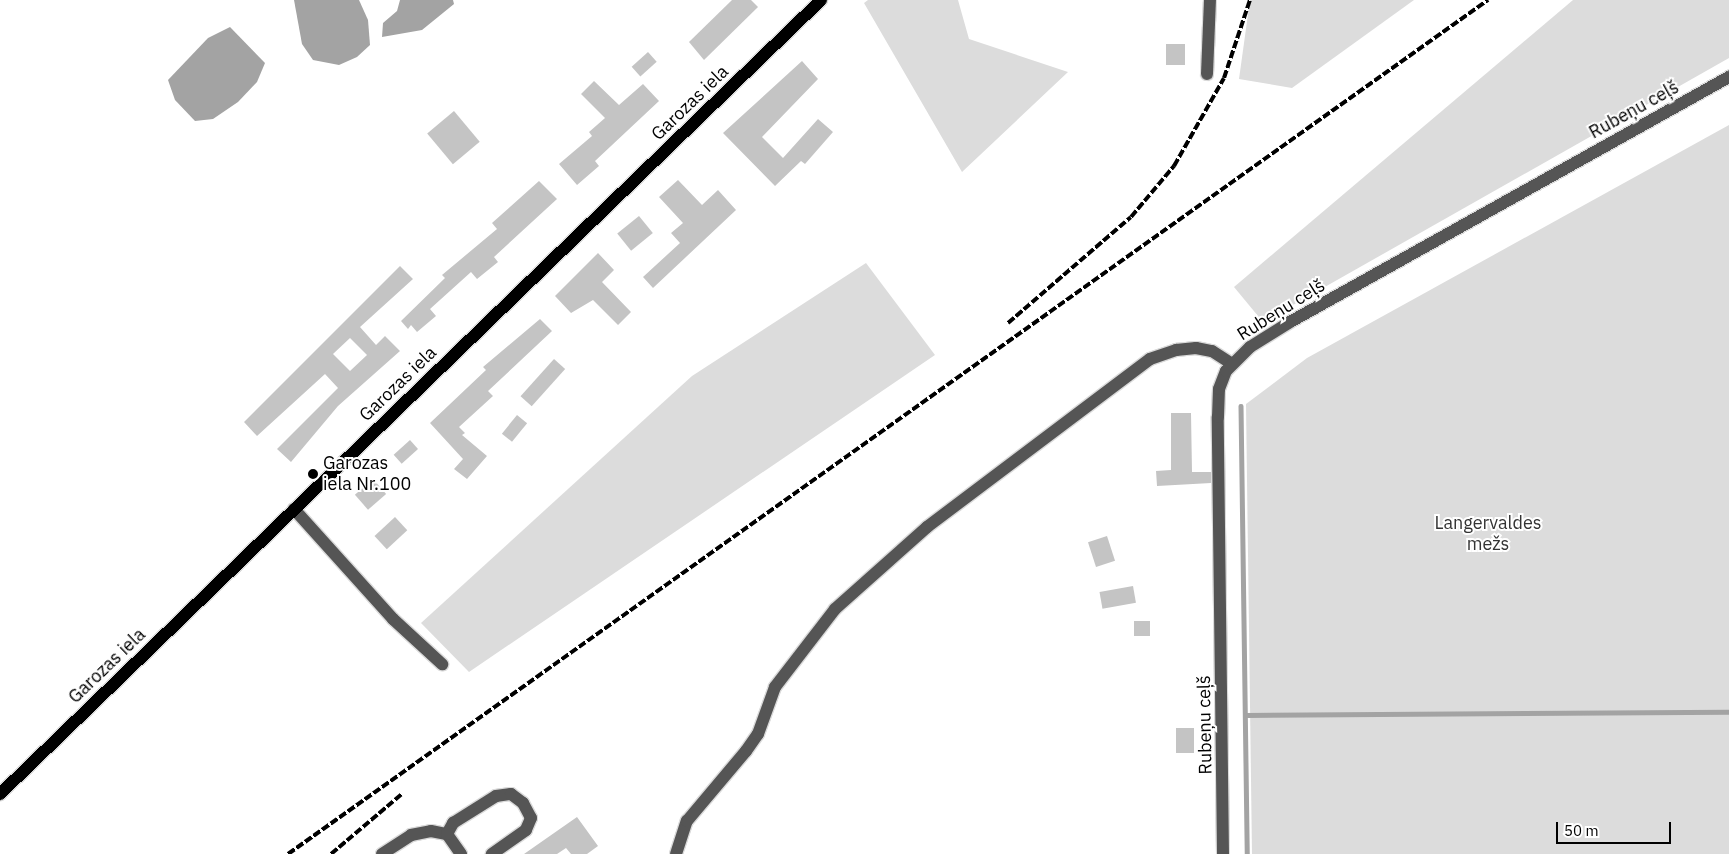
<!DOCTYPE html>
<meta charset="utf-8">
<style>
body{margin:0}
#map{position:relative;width:1729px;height:854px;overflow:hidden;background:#fff;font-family:"IBM Plex Sans",sans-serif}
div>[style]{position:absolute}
.green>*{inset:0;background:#dcdcdc}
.water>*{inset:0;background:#a3a3a3}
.stream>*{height:4.5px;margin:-2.25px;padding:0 2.25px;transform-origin:2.25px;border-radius:2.25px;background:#a3a3a3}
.building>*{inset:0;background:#c4c4c4;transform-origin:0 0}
.roads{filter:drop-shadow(1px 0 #dbdbdb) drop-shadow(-1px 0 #dbdbdb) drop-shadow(0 1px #dbdbdb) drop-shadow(0 -1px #dbdbdb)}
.minor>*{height:12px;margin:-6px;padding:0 6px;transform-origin:6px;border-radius:6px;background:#555}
.major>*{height:12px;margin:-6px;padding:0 6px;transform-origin:6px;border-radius:6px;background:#000}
.rail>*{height:4px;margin-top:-2px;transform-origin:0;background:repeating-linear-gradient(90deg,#000 0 8px,transparent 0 10.5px)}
.dots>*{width:14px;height:14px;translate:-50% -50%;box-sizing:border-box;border:2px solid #fff;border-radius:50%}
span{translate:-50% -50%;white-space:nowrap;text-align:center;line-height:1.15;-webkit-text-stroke:4px #fff;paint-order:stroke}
.street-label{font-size:18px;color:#000}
.poi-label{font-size:18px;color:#000}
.left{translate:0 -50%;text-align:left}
.park-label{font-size:18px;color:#333}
.scale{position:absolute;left:1556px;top:822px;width:115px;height:22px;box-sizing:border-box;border:2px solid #000;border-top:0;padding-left:6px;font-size:15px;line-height:18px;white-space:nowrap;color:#000;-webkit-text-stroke:4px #fff;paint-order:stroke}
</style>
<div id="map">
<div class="green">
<div style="clip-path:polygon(868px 0,958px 0,969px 39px,1068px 72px,962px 172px,864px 3px)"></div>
<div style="clip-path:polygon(1250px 0,1414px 0,1292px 88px,1239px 79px)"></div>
<div style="clip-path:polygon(1573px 0,1729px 0,1729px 58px,1263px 322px,1234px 287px)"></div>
<div style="clip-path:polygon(1729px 125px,1729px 854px,1252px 854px,1246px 404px,1307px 358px)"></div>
<div style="clip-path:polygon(866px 263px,935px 355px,469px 672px,421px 623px,692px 376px)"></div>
</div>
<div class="water">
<div style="clip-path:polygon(294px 0,359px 0,368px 20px,370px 45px,357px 57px,339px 65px,313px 60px,302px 44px)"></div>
<div style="clip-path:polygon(400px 0,453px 0,454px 4px,422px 30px,382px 37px,383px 23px,397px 11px)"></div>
<div style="clip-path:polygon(230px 27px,265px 63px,257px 82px,238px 102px,213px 119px,195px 121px,175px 100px,168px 80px,208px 38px)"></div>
</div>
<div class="stream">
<div style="left:1241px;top:406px;width:448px;rotate:89.2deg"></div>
<div style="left:1246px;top:715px;width:483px;rotate:-0.4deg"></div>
</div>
<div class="building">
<div style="clip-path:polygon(732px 0,751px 0,758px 7px,704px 60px,689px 42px)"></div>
<div style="left:1166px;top:44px;width:19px;height:21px"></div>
<div style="left:648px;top:52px;width:13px;height:22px;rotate:48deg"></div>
<div style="clip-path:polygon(802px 61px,818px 79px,762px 137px,783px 158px,818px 119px,833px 132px,805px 164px,801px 161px,775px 186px,723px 133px)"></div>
<div style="clip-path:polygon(594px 81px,619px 105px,643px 84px,659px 101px,595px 161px,599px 166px,577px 185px,559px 164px,592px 136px,589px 132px,605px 118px,581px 94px)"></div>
<div style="left:454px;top:111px;width:40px;height:35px;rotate:50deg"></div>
<div style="clip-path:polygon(678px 180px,702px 205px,718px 190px,736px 210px,653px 288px,643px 277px,680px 243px,671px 233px,683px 223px,659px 197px)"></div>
<div style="clip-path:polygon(539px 181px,557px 199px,494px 257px,498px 262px,477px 279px,471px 272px,430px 309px,436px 316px,417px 332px,411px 325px,408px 329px,401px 321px,445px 278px,442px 275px,497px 229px,492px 223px)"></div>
<div style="left:639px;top:216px;width:22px;height:28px;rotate:51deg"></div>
<div style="clip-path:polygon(598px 253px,614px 270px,602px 282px,631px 312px,618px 325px,593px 300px,571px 313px,555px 296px)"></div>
<div style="clip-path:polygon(evenodd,400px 266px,413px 279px,360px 327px,376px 345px,385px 336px,400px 351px,338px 406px,291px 462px,277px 449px,338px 388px,325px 374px,257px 436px,244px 422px,400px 266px,350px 338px,367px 355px,350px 371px,333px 354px,350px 338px)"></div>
<div style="clip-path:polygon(540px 319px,552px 331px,488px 391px,493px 396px,459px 427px,465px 433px,462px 435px,487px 456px,467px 479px,454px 469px,463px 459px,430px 423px,486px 370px,483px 367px)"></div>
<div style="left:554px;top:359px;width:15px;height:50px;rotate:42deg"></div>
<div style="clip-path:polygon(1171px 413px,1191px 413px,1192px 472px,1211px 472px,1211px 483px,1157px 486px,1156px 471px,1171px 470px)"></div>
<div style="left:517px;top:415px;width:13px;height:24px;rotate:39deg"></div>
<div style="left:410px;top:440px;width:12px;height:22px;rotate:48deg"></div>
<div style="left:373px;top:479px;width:20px;height:24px;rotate:49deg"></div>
<div style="left:395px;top:517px;width:18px;height:28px;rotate:47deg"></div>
<div style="left:1107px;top:536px;width:26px;height:20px;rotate:72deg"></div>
<div style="left:1133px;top:586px;width:17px;height:34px;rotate:80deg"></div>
<div style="left:1134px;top:621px;width:16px;height:15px"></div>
<div style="left:1176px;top:728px;width:18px;height:25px"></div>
<div style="clip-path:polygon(577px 817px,598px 846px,587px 854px,571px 854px,566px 848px,557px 854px,524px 854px)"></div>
</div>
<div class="roads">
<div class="minor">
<div style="left:1207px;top:74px;width:74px;rotate:-87.7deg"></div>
<div style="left:294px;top:509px;width:148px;rotate:48deg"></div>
<div style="left:393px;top:619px;width:67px;rotate:42.6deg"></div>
<div style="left:382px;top:854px;width:35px;rotate:-33deg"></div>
<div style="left:411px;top:835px;width:20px;rotate:-11deg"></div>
<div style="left:431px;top:831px;width:16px;rotate:11deg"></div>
<div style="left:461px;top:854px;width:24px;rotate:-125deg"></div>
<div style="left:447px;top:834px;width:13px;rotate:-61deg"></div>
<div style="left:453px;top:823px;width:51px;rotate:-32.1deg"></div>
<div style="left:496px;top:796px;width:15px;rotate:-8deg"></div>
<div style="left:511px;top:794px;width:15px;rotate:37deg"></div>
<div style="left:523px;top:803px;width:17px;rotate:62deg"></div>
<div style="left:531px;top:818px;width:13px;rotate:113deg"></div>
<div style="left:526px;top:830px;width:42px;rotate:144.8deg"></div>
<div style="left:676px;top:854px;width:35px;rotate:-72deg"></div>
<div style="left:687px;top:821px;width:92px;rotate:-49.9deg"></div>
<div style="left:746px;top:751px;width:21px;rotate:-55deg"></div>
<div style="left:758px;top:734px;width:50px;rotate:-70.1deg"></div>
<div style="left:775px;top:687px;width:98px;rotate:-52.4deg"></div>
<div style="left:835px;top:609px;width:123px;rotate:-41.7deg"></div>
<div style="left:927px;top:527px;width:279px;rotate:-37deg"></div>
<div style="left:1150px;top:359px;width:28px;rotate:-19deg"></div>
<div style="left:1176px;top:350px;width:20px;rotate:-6deg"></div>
<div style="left:1196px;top:348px;width:16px;rotate:11deg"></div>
<div style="left:1212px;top:351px;width:24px;rotate:33deg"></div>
<div style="left:1223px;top:854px;width:437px;rotate:-90.7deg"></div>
<div style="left:1218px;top:417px;width:28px;rotate:-88deg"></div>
<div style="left:1219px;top:389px;width:19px;rotate:-69deg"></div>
<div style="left:1226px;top:371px;width:34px;rotate:-45deg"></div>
<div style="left:1250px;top:347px;width:47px;rotate:-32deg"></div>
<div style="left:1290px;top:322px;width:503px;rotate:-29.17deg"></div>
</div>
<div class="major">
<div style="left:0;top:794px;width:1142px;rotate:-44.04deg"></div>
</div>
</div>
<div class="rail">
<div style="left:1008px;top:323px;width:162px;rotate:-40.8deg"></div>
<div style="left:1131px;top:217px;width:67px;rotate:-49.9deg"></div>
<div style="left:1174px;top:166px;width:101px;rotate:-60.4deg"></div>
<div style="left:1224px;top:78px;width:82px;rotate:-71.6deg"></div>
<div style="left:288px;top:854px;width:1473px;rotate:-35.44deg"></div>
<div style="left:331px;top:854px;width:94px;rotate:-40.3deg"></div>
</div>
<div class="dots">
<div style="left:313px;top:474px;background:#000"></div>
</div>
<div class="street-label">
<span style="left:690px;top:103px;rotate:-44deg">Garozas iela</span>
<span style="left:1634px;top:110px;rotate:-29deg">Rubeņu ceļš</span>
<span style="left:1281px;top:310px;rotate:-32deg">Rubeņu ceļš</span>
<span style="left:398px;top:384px;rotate:-44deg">Garozas iela</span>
<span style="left:107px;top:666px;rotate:-44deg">Garozas iela</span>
<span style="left:1205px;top:725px;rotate:-91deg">Rubeņu ceļš</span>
</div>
<div class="poi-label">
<span class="left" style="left:323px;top:474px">Garozas<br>iela Nr.100</span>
</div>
<div class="park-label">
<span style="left:1488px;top:534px">Langervaldes<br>mežs</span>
</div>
<div class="scale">50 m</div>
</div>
